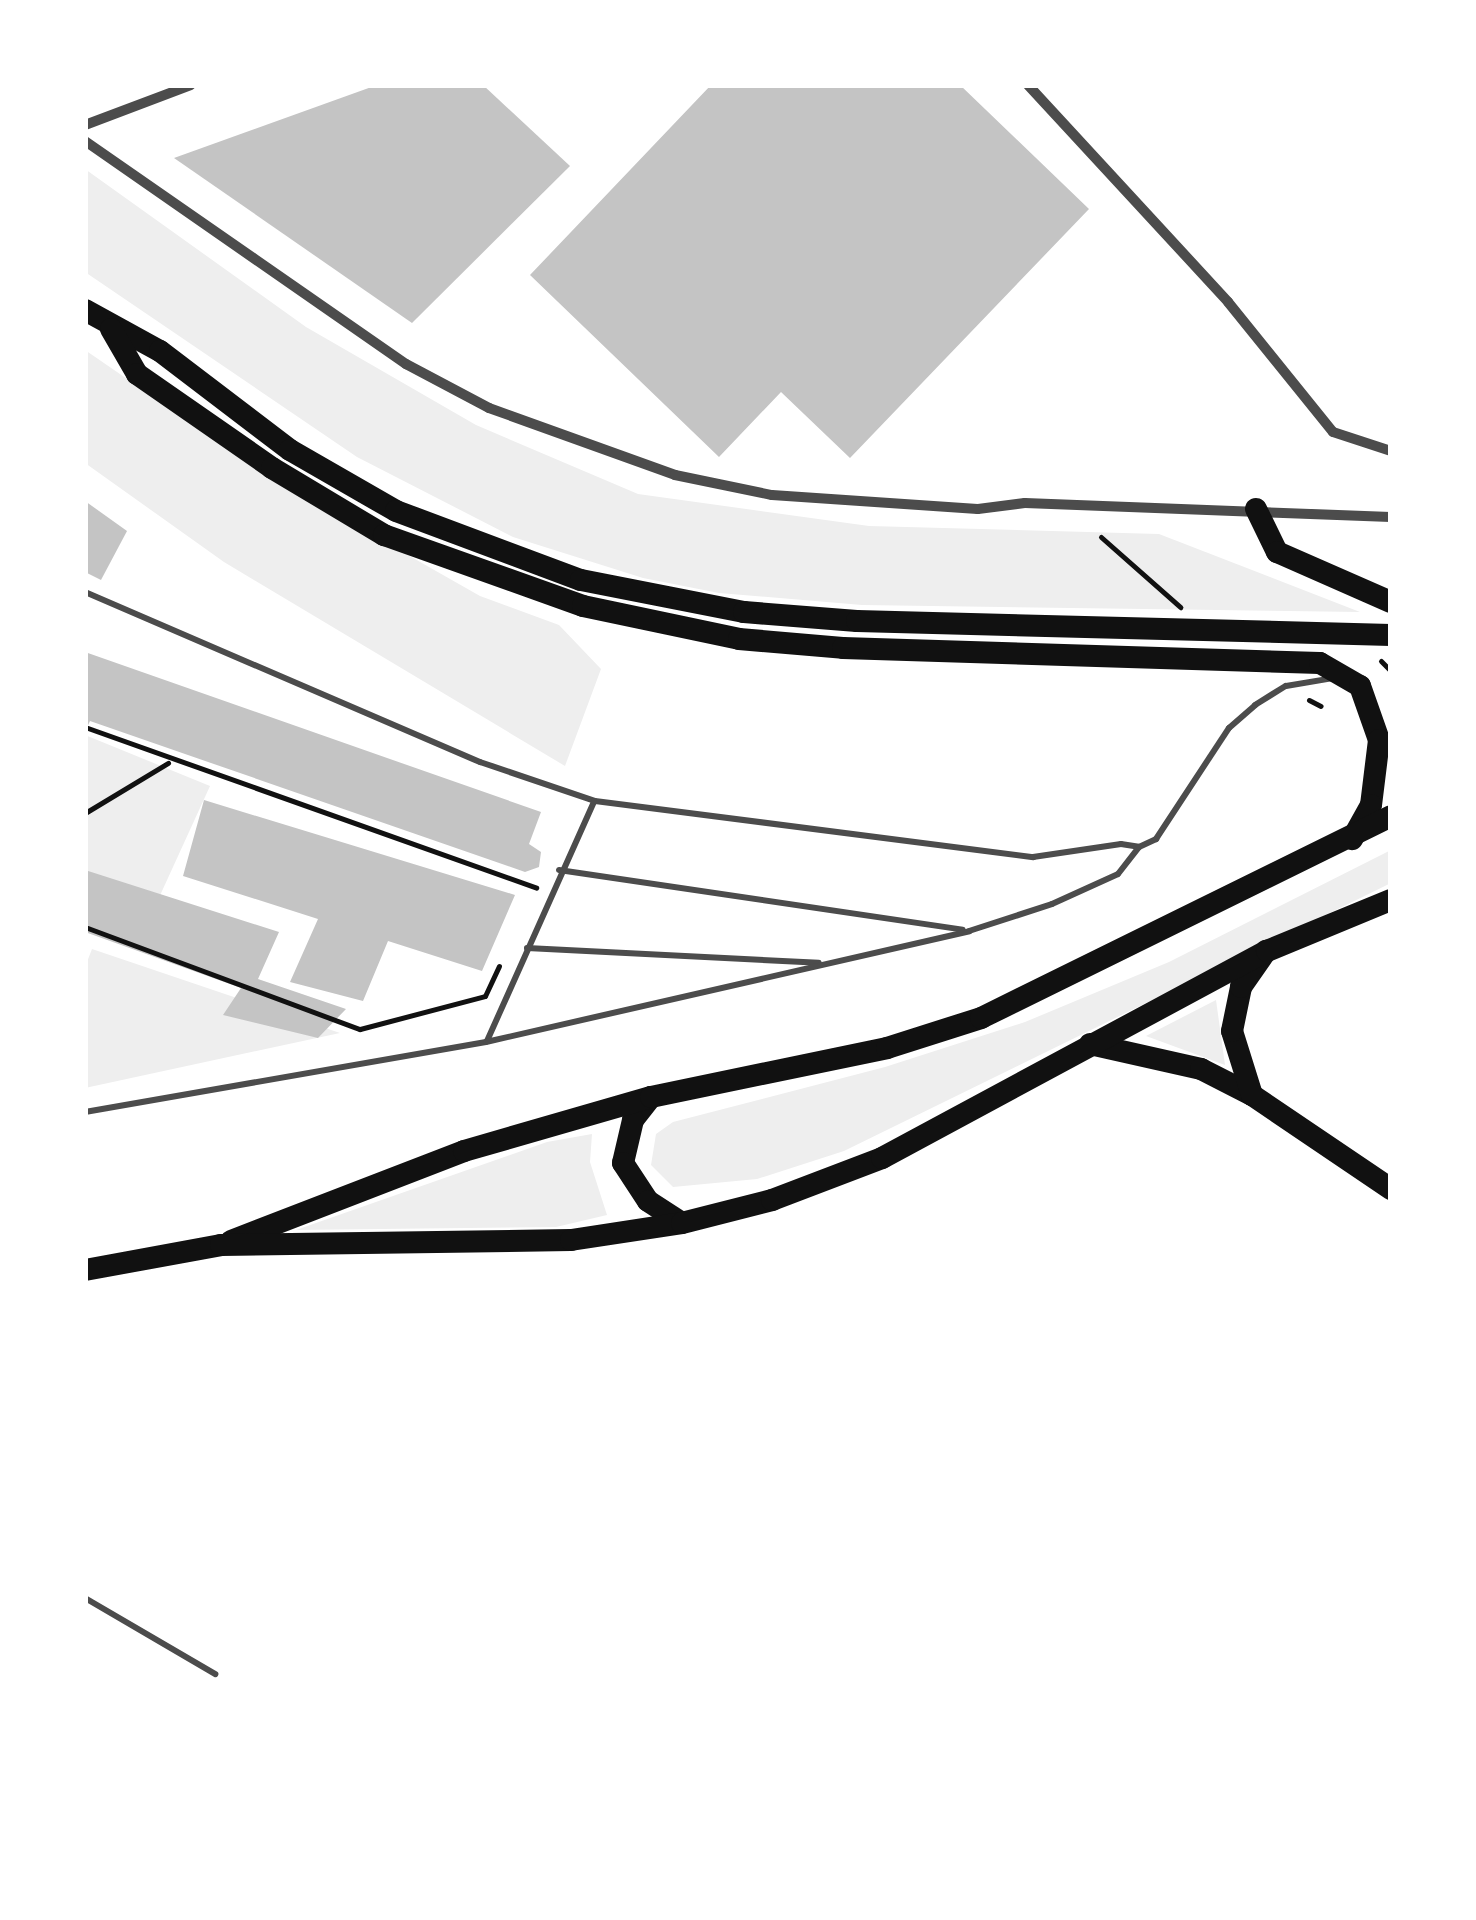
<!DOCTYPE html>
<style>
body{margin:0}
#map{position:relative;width:1476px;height:1920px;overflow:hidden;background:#fff;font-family:Montserrat,sans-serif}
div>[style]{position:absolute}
.green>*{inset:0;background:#eee}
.building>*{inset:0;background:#c4c4c4}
.path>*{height:5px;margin:-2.5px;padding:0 2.5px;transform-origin:2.5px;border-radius:2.5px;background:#111}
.service>*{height:6px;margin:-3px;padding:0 3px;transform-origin:3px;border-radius:3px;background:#4c4c4c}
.minor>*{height:10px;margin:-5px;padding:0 5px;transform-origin:5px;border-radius:5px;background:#4c4c4c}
.primary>*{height:22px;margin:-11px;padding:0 11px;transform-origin:11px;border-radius:11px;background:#111}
.trunk>*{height:22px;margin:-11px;padding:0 11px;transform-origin:11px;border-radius:11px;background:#111}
span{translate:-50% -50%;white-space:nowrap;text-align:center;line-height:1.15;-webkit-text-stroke:9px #fff;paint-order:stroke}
.frame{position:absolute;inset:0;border:88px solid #fff;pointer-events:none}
</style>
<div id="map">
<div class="green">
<div style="clip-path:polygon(85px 169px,306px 327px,476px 425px,638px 494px,869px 526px,1159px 534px,1360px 612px,862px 605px,719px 593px,643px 578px,513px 537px,357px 457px,85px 272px)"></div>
<div style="clip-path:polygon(85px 350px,267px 475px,480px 596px,559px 625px,601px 669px,565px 766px,224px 562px,85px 463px)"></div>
<div style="clip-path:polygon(85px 735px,210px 786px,157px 902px,85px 875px)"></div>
<div style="clip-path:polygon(1391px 850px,1391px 883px,844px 1151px,757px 1179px,673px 1187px,651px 1165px,656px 1134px,673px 1122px,885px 1067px,1025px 1022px,1169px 962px)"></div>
<div style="clip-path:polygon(92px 949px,340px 1033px,85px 1088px,85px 967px)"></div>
<div style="clip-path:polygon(1216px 1000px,1225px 1065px,1146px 1036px)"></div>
<div style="clip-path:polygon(592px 1134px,590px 1162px,607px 1215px,556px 1227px,296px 1230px,547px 1142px)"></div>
</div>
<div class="building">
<div style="clip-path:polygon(377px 85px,483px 85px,570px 166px,412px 323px,174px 158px)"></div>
<div style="clip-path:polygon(711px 85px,960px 85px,1089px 209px,850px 458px,781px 392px,719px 457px,530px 275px)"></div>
<div style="clip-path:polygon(85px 501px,127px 531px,101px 580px,85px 572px)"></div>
<div style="clip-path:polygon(85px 652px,541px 812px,529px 844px,541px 852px,539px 867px,525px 872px,90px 721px,85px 732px)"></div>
<div style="clip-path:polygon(204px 800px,515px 895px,482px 971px,388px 941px,363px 1001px,290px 982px,318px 919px,183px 876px)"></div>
<div style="clip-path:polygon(85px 870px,279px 932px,258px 979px,346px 1009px,318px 1038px,223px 1015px,241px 988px,85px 932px)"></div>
</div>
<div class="path">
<div style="left:1101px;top:537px;width:106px;rotate:41.5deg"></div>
<div style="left:1381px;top:661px;width:14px;rotate:45deg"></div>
<div style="left:1309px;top:700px;width:13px;rotate:27deg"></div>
<div style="left:85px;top:727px;width:479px;rotate:19.6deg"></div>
<div style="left:85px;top:813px;width:97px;rotate:-31.1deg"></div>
<div style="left:85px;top:927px;width:293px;rotate:20.4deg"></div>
<div style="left:360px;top:1029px;width:129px;rotate:-14.8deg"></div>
<div style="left:485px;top:996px;width:33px;rotate:-65deg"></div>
</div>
<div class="service">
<div style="left:85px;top:592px;width:430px;rotate:23.3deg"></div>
<div style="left:480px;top:762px;width:121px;rotate:18.7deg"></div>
<div style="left:595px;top:801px;width:442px;rotate:7.3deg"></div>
<div style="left:1033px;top:857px;width:89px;rotate:-8.4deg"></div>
<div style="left:1121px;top:844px;width:18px;rotate:9deg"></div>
<div style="left:559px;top:870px;width:408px;rotate:8.4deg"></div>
<div style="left:527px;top:948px;width:292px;rotate:2.9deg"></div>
<div style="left:487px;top:1041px;width:262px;rotate:-65.9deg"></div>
<div style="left:85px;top:1112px;width:407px;rotate:-9.9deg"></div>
<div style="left:486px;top:1042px;width:496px;rotate:-12.9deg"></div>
<div style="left:969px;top:931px;width:87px;rotate:-18deg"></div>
<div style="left:1052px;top:904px;width:72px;rotate:-24.4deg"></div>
<div style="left:1118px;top:874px;width:34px;rotate:-52deg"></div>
<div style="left:1139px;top:847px;width:19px;rotate:-25deg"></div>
<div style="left:1156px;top:839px;width:133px;rotate:-56.7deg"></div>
<div style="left:1229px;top:728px;width:35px;rotate:-41deg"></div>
<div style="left:1255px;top:705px;width:36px;rotate:-32deg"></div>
<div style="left:1286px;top:686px;width:49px;rotate:-9.5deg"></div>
<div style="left:85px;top:1598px;width:151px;rotate:30.3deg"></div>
</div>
<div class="minor">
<div style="left:1028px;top:85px;width:295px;rotate:47.3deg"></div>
<div style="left:1228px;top:302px;width:167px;rotate:51.1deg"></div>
<div style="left:1333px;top:432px;width:61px;rotate:18.1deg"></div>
<div style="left:85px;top:125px;width:113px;rotate:-20.7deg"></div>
<div style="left:85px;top:141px;width:391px;rotate:34.8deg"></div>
<div style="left:406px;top:364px;width:94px;rotate:27.9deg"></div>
<div style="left:489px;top:408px;width:198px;rotate:19.8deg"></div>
<div style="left:675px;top:475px;width:99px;rotate:11.7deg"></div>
<div style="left:772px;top:495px;width:206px;rotate:3.9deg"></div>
<div style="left:978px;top:509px;width:47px;rotate:-7.3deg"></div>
<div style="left:1025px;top:503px;width:366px;rotate:2.2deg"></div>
</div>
<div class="primary">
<div style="left:85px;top:310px;width:85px;rotate:28.7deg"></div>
<div style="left:160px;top:351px;width:163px;rotate:37.3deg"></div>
<div style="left:290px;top:450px;width:122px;rotate:29.9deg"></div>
<div style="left:396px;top:511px;width:197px;rotate:20.5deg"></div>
<div style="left:581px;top:580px;width:166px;rotate:11.1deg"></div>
<div style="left:744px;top:612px;width:113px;rotate:4.6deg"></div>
<div style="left:857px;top:621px;width:534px;rotate:1.5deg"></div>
<div style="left:111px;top:329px;width:52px;rotate:60deg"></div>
<div style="left:137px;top:374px;width:165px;rotate:34.8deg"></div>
<div style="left:272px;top:468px;width:131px;rotate:30.9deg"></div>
<div style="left:384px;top:535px;width:211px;rotate:19.6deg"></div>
<div style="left:583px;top:606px;width:159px;rotate:11.9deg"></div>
<div style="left:739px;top:639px;width:104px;rotate:4.9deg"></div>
<div style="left:843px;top:648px;width:477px;rotate:1.8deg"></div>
<div style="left:1320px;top:663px;width:46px;rotate:29.9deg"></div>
<div style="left:1360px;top:686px;width:57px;rotate:70.6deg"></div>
<div style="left:1379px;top:740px;width:65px;rotate:97deg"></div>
<div style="left:1371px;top:805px;width:39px;rotate:119deg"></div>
<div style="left:1256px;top:509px;width:48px;rotate:64deg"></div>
<div style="left:1277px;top:552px;width:124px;rotate:23.7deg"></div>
<div style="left:1090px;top:1044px;width:114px;rotate:12.7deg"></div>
<div style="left:1201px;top:1069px;width:57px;rotate:27deg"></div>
<div style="left:1252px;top:1095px;width:168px;rotate:34.1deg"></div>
<div style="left:1252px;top:1095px;width:67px;rotate:-107.4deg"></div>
<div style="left:1232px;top:1031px;width:45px;rotate:-78.4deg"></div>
<div style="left:1241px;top:987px;width:44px;rotate:-55.2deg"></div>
</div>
<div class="trunk">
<div style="left:651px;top:1097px;width:29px;rotate:128deg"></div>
<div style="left:633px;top:1120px;width:44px;rotate:103.1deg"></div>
<div style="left:623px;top:1163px;width:45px;rotate:56.7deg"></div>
<div style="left:648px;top:1201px;width:40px;rotate:32.9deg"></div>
<div style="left:231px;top:1241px;width:250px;rotate:-21.1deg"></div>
<div style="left:464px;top:1151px;width:195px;rotate:-16.1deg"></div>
<div style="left:651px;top:1097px;width:241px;rotate:-11.7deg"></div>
<div style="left:887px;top:1048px;width:99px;rotate:-17.7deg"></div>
<div style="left:981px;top:1018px;width:457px;rotate:-26.2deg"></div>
<div style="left:85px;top:1270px;width:138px;rotate:-10.4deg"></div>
<div style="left:221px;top:1245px;width:350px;rotate:-0.8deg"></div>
<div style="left:571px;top:1240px;width:112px;rotate:-8.7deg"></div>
<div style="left:682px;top:1223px;width:93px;rotate:-14.3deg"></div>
<div style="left:772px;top:1200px;width:118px;rotate:-20.9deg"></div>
<div style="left:882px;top:1158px;width:437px;rotate:-28.3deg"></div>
<div style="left:1267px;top:951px;width:134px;rotate:-22.4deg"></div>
</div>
<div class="frame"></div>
</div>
